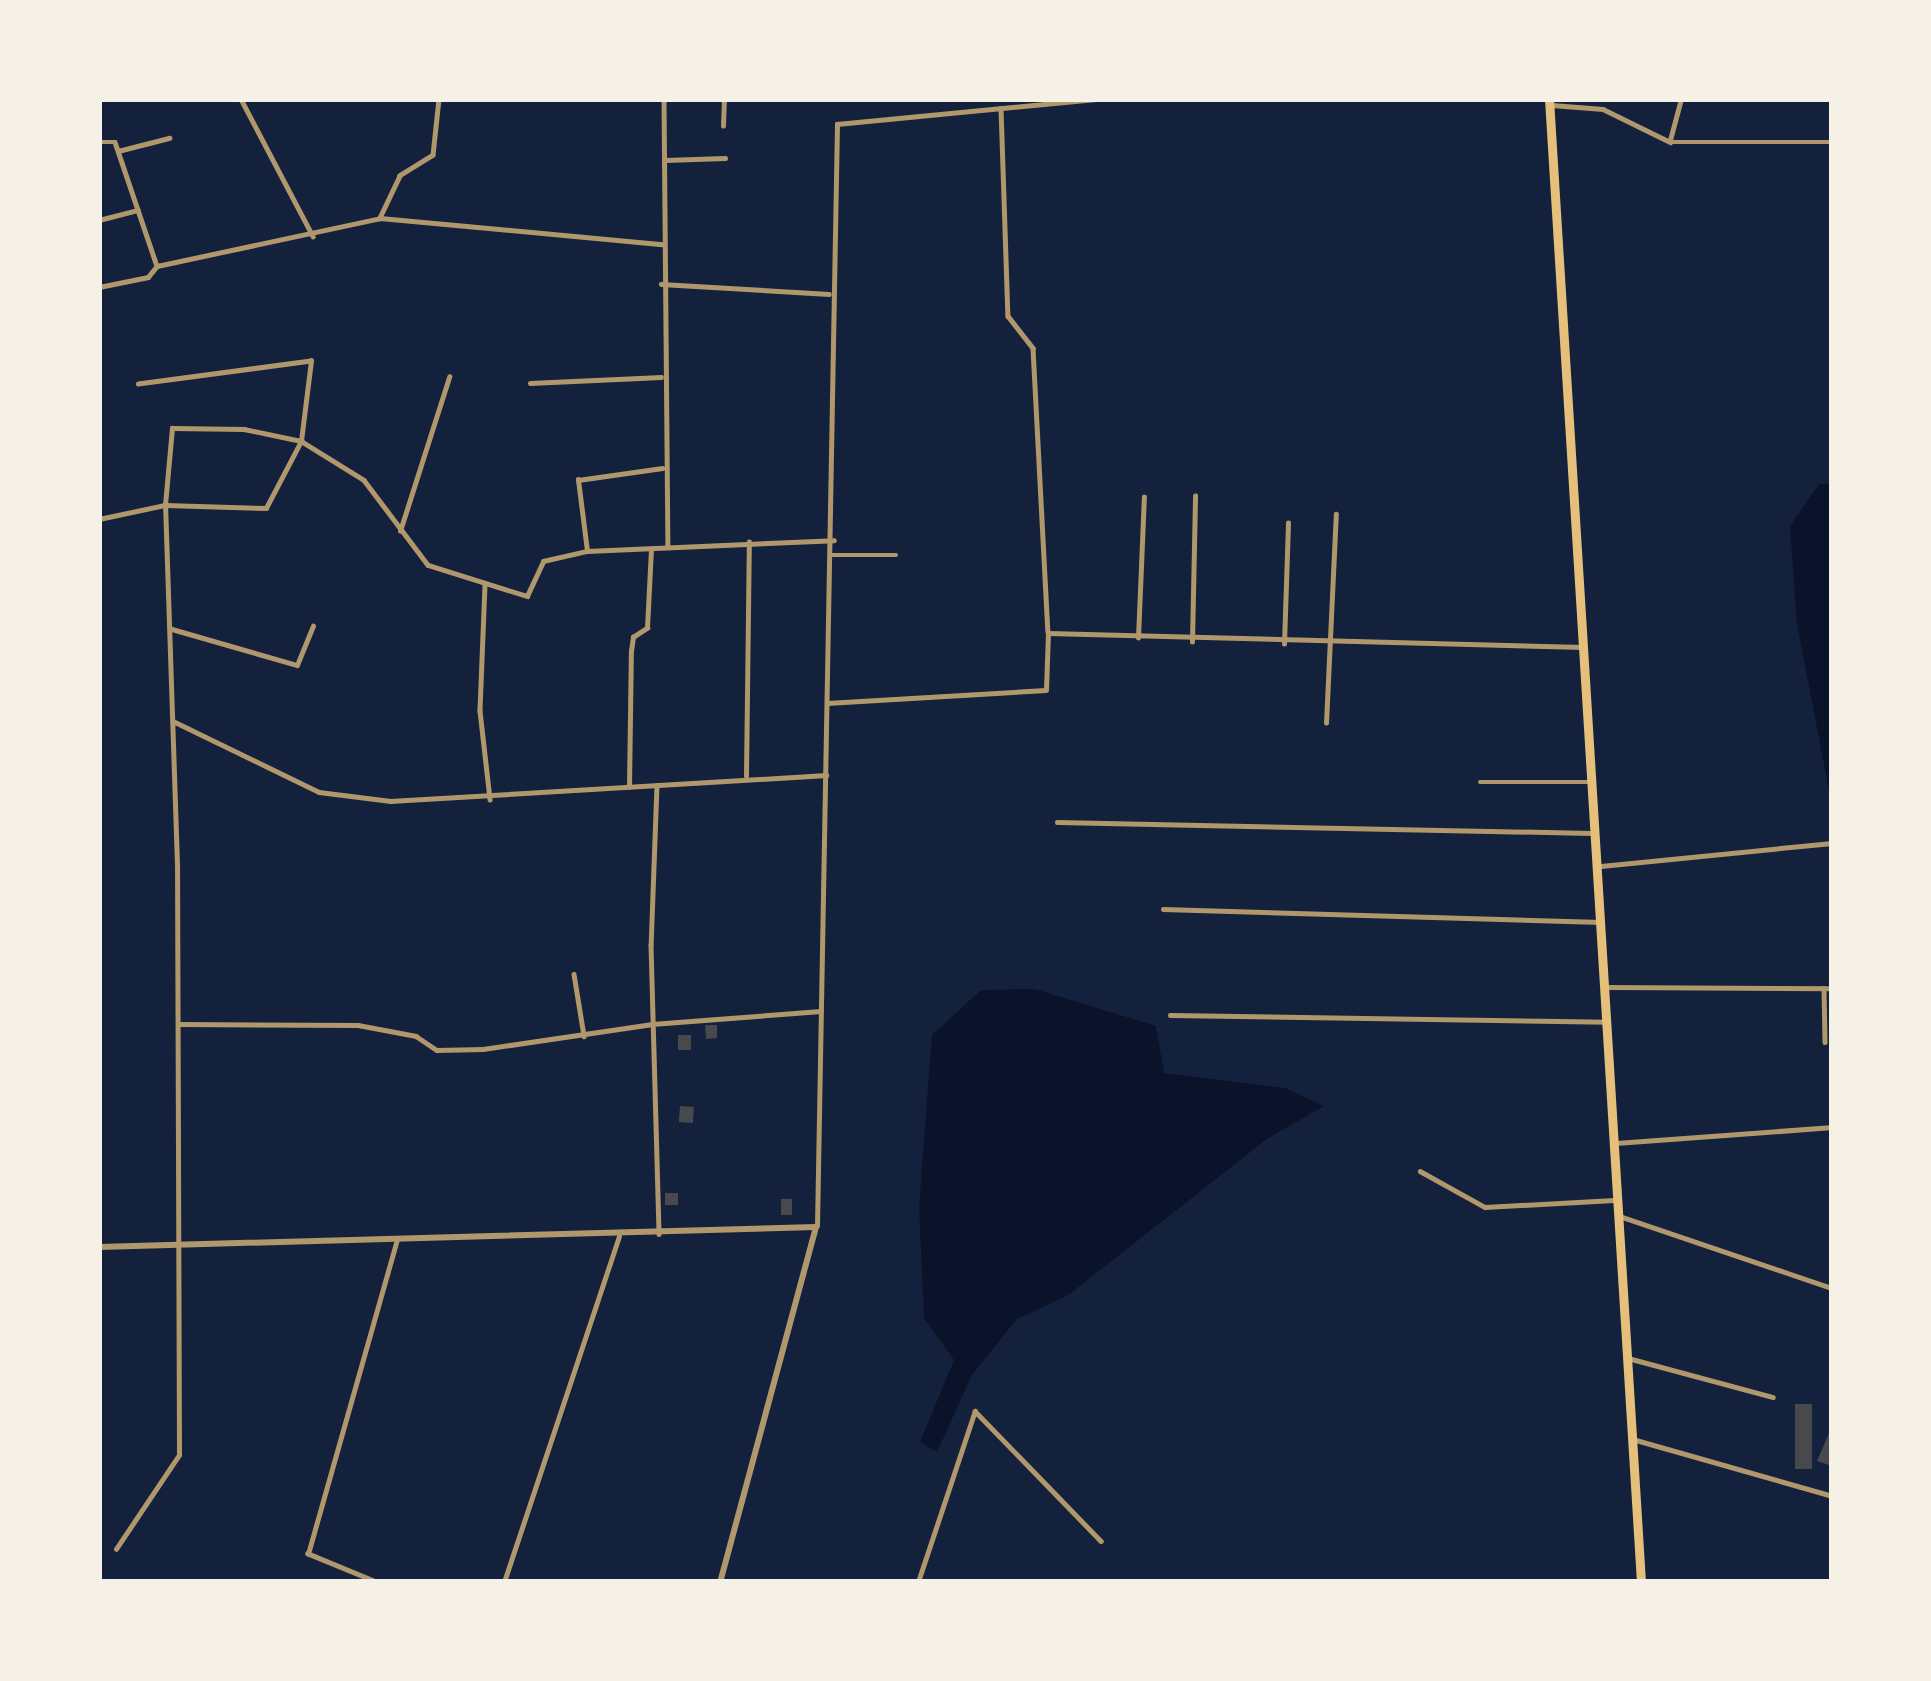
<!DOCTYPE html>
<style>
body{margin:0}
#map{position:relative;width:1931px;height:1681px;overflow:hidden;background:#14213d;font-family:"Space Grotesk",sans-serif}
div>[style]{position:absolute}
.water>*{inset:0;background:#0b132b}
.building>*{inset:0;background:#48494c;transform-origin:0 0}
.minor>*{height:4.5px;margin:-2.25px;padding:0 2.25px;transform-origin:2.25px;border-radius:2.25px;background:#b1986c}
.tertiary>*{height:6px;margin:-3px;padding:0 3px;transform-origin:3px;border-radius:3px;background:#b1986c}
.trunk>*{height:9px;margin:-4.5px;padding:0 4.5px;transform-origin:4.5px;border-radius:4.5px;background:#e5c07b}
span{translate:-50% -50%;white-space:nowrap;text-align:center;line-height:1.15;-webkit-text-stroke:9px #f6f1e7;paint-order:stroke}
.frame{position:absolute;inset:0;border:102px solid #f6f1e7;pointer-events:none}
</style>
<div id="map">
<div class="water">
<div style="clip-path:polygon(1819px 484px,1832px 484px,1832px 806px,1797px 624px,1790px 526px)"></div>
<div style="clip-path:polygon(1035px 989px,1156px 1026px,1164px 1073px,1285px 1088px,1324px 1106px,1267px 1139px,1067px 1296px,1017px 1319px,972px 1375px,937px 1452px,920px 1442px,954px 1360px,924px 1318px,919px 1207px,932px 1035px,981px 990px)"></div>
</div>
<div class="building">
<div style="clip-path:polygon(705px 1025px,717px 1025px,717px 1038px,706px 1039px)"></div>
<div style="left:691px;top:1035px;width:15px;height:13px;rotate:90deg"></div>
<div style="left:680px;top:1106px;width:14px;height:16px;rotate:4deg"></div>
<div style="left:665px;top:1193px;width:13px;height:12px"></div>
<div style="left:781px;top:1199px;width:11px;height:16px"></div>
<div style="left:1795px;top:1404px;width:17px;height:65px"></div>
<div style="clip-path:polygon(1832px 1426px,1832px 1466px,1817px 1461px)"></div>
</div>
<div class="minor">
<div style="left:241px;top:99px;width:155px;rotate:62.3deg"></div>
<div style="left:439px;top:99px;width:56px;rotate:96.1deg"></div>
<div style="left:433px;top:155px;width:39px;rotate:148deg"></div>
<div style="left:400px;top:176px;width:47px;rotate:115.5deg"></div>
<div style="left:380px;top:218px;width:283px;rotate:5.3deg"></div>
<div style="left:664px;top:99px;width:448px;rotate:89.5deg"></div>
<div style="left:1552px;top:105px;width:51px;rotate:4.5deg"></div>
<div style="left:1603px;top:109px;width:75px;rotate:26.2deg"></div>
<div style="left:1670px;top:142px;width:162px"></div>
<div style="left:1001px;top:108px;width:208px;rotate:88.1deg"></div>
<div style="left:1008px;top:316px;width:41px;rotate:52deg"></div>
<div style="left:1033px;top:348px;width:284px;rotate:87deg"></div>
<div style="left:723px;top:126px;width:27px;rotate:-88deg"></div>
<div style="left:1670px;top:140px;width:42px;rotate:-75deg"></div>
<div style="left:99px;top:142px;width:16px"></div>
<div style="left:115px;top:142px;width:131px;rotate:71.3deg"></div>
<div style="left:157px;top:266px;width:228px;rotate:-12.1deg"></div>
<div style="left:118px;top:151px;width:53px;rotate:-14.3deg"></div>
<div style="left:665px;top:160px;width:60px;rotate:-1.9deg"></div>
<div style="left:99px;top:220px;width:40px;rotate:-14.4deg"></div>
<div style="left:661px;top:284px;width:168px;rotate:3.4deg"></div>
<div style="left:99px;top:287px;width:50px;rotate:-11.5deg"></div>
<div style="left:148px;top:277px;width:14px;rotate:-51deg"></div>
<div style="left:530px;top:383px;width:131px;rotate:-2.6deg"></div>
<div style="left:99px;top:519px;width:67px;rotate:-12deg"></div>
<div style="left:165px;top:505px;width:77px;rotate:-84.8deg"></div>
<div style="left:172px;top:428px;width:72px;rotate:0.8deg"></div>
<div style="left:244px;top:429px;width:58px;rotate:11.9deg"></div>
<div style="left:301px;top:441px;width:81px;rotate:-82.9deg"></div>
<div style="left:311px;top:361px;width:174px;rotate:172.4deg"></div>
<div style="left:400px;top:531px;width:162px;rotate:-72.3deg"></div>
<div style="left:587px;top:551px;width:72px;rotate:-97.2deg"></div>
<div style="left:578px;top:480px;width:85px;rotate:-8.1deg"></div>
<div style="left:833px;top:555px;width:63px"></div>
<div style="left:485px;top:585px;width:126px;rotate:92.3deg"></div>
<div style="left:480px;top:711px;width:89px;rotate:83.5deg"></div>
<div style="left:172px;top:629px;width:130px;rotate:16.1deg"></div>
<div style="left:297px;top:665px;width:42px;rotate:-67.7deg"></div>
<div style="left:1138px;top:638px;width:141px;rotate:-87.6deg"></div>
<div style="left:1192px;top:642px;width:146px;rotate:-88.8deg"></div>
<div style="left:1284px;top:644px;width:121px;rotate:-88.1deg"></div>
<div style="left:827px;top:703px;width:219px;rotate:-3.4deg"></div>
<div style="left:1046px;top:690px;width:57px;rotate:-88deg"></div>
<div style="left:1048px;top:633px;width:536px;rotate:1.5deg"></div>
<div style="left:173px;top:721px;width:162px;rotate:25.9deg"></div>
<div style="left:319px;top:792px;width:72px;rotate:7.2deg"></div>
<div style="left:390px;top:801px;width:437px;rotate:-3.4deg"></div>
<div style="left:1326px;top:723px;width:209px;rotate:-87.3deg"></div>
<div style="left:746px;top:776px;width:234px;rotate:-89.3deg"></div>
<div style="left:1480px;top:782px;width:109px"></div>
<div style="left:657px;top:785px;width:160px;rotate:92.1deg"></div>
<div style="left:651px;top:945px;width:289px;rotate:88.4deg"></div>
<div style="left:629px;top:787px;width:136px;rotate:-89.2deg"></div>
<div style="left:631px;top:651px;width:14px;rotate:-82deg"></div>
<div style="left:633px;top:637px;width:17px;rotate:-33deg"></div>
<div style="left:647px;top:628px;width:79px;rotate:-87.1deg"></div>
<div style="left:1057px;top:822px;width:534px;rotate:1.18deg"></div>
<div style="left:1601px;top:866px;width:232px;rotate:-5.7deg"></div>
<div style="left:1163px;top:909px;width:438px;rotate:1.7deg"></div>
<div style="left:574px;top:974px;width:63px;rotate:80.8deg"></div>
<div style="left:1608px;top:987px;width:224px;rotate:0.3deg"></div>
<div style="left:1824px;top:988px;width:54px;rotate:88.9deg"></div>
<div style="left:1170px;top:1015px;width:437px;rotate:0.9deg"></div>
<div style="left:179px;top:1024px;width:179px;rotate:0.3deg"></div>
<div style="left:358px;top:1025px;width:59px;rotate:10.7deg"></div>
<div style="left:416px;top:1036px;width:25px;rotate:34deg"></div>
<div style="left:437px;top:1050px;width:46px;rotate:-1.2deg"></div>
<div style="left:483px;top:1049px;width:171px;rotate:-8.4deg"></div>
<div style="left:652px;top:1024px;width:169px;rotate:-4.4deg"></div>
<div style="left:1616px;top:1143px;width:217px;rotate:-4.2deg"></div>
<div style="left:1420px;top:1171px;width:74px;rotate:29deg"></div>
<div style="left:1485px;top:1207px;width:129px;rotate:-3.1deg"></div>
<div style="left:1622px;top:1217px;width:222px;rotate:18.7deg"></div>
<div style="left:817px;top:1226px;width:1102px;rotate:-88.96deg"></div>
<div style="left:837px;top:124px;width:260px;rotate:-5.5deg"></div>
<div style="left:1628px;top:1358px;width:150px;rotate:15.1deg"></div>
<div style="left:1636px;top:1440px;width:204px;rotate:15.9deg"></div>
<div style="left:116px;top:1549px;width:113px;rotate:-56.2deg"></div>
<div style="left:179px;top:1455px;width:590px;rotate:-90.19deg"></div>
<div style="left:177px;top:865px;width:360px;rotate:-91.9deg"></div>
<div style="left:165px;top:505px;width:101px;rotate:1.7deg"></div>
<div style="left:266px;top:508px;width:76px;rotate:-62.4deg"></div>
<div style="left:301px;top:441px;width:74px;rotate:31.8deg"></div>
<div style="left:364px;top:480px;width:106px;rotate:53deg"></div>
<div style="left:428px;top:565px;width:104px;rotate:17.4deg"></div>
<div style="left:527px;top:596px;width:38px;rotate:-65deg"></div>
<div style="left:543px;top:561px;width:45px;rotate:-12.8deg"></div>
<div style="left:587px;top:551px;width:247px;rotate:-2.5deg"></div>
<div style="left:376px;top:1582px;width:74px;rotate:-157.6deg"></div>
<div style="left:308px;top:1554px;width:326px;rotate:-74.2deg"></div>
<div style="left:504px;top:1582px;width:364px;rotate:-71.6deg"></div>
<div style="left:918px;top:1582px;width:180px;rotate:-71.6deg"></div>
<div style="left:975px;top:1411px;width:181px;rotate:45.9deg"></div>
</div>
<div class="tertiary">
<div style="left:99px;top:1247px;width:717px;rotate:-1.6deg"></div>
<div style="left:816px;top:1227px;width:368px;rotate:105.1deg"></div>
</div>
<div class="trunk">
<div style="left:1549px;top:99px;width:1486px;rotate:86.45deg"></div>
</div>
<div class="frame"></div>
</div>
